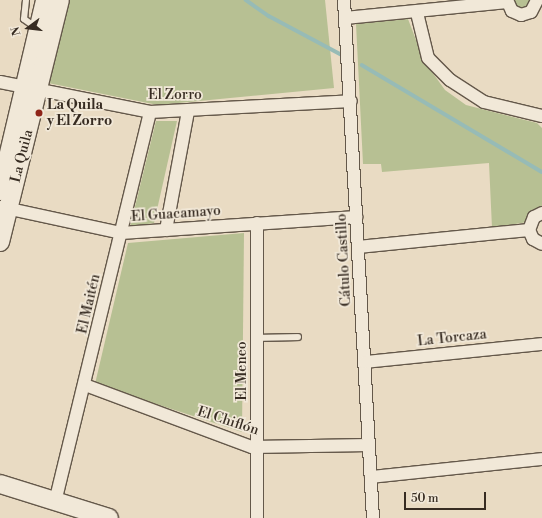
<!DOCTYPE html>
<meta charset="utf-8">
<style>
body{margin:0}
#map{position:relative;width:542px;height:518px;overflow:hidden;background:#e9dbc3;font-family:"Libre Bodoni",serif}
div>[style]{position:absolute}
.green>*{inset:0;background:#b7c093}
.stream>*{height:3.5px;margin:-1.75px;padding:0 1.75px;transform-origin:1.75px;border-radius:1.75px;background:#97bbb6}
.roads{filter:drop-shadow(1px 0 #64584a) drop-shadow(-1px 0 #64584a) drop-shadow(0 1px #64584a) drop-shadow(0 -1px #64584a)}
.lane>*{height:6px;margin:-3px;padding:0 3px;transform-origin:3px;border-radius:3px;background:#f1e8d8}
.street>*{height:12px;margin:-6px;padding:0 6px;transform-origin:6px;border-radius:6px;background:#f1e8d8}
.secondary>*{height:18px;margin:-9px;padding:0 9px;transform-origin:9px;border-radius:9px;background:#f1e8d8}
.dots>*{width:11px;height:11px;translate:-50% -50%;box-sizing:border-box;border:2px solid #f1e8d8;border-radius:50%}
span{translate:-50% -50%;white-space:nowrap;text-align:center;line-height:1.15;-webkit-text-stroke:3.5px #f1e8d8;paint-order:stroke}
.street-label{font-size:14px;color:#372c22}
.poi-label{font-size:14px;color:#372c22;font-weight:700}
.left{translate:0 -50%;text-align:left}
.north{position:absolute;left:8px;top:8px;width:40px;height:40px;-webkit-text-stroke:3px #f1e8d8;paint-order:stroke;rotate:255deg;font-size:11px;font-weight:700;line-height:16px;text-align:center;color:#372c22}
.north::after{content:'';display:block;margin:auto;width:14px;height:18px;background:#372c22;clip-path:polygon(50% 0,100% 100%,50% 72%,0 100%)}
.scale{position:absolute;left:404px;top:492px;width:82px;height:18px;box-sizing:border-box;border:2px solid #372c22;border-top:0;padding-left:5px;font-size:12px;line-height:14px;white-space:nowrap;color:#372c22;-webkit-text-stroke:3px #f1e8d8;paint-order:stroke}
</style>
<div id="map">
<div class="green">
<div style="clip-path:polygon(68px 0,325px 0,334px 88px,158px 105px,48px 83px)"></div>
<div style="clip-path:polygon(511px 0,532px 0,527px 8px,517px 9px)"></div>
<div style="clip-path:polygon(408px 19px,424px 61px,445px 90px,466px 105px,537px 123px,542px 128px,542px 210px,527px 222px,492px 228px,489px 163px,382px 172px,381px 164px,363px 164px,356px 24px)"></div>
<div style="clip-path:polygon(156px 121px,177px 121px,154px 223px,130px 227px)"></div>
<div style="clip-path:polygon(244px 233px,242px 432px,95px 384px,128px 243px)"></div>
</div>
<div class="stream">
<div style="left:246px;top:0;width:28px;rotate:35deg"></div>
<div style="left:269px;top:16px;width:85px;rotate:28.1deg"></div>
<div style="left:362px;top:65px;width:209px;rotate:30.7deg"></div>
</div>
<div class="roads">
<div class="lane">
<div style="left:26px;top:0;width:19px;rotate:96deg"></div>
<div style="left:24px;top:19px;width:16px;rotate:35deg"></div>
<div style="left:256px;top:338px;width:42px;rotate:-1.4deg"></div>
</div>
<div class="street">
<div style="left:344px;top:0;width:519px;rotate:86.8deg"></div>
<div style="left:507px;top:0;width:12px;rotate:66deg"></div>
<div style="left:512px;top:11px;width:10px;rotate:24deg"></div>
<div style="left:521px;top:15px;width:10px;rotate:-17deg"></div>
<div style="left:531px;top:12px;width:13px;rotate:-63deg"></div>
<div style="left:417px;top:13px;width:46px;rotate:76.3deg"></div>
<div style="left:428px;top:58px;width:31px;rotate:45deg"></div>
<div style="left:450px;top:80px;width:40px;rotate:32.9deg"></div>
<div style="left:484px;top:102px;width:60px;rotate:13.6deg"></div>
<div style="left:345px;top:18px;width:163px;rotate:-5.6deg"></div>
<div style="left:0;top:82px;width:153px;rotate:11.3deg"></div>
<div style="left:150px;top:112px;width:201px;rotate:-3.1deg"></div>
<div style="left:1px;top:207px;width:123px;rotate:12.2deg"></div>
<div style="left:121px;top:233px;width:236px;rotate:-3.9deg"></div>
<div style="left:542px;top:213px;width:9px;rotate:153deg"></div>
<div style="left:534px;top:217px;width:14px;rotate:111deg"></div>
<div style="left:529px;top:230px;width:10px;rotate:66deg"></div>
<div style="left:533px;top:239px;width:10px;rotate:29deg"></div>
<div style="left:166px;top:230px;width:121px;rotate:-79.5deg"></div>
<div style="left:358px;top:247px;width:172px;rotate:-5.7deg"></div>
<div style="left:365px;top:362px;width:178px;rotate:-5.8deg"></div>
<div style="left:85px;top:385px;width:178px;rotate:20.4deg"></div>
<div style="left:252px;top:447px;width:117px;rotate:-1deg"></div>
<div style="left:371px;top:477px;width:172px;rotate:-6deg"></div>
<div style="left:55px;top:502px;width:401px;rotate:-76.3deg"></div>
<div style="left:257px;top:518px;width:295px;rotate:-90deg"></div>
</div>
<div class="secondary">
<div style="left:0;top:191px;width:196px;rotate:-76.7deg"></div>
<div style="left:0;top:242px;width:249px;rotate:-76.1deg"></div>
<div style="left:0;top:484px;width:114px;rotate:17.3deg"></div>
</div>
</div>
<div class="dots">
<div style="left:39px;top:113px;background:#8f2418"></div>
</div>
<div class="street-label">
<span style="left:175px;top:95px">El Zorro</span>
<span style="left:22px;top:156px;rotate:-76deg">La Quila</span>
<span style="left:176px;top:214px;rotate:-4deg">El Guacamayo</span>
<span style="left:344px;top:260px;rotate:-93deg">Cátulo Castillo</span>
<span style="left:89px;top:304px;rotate:-77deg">El Maitén</span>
<span style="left:452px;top:338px;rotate:-6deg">La Torcaza</span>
<span style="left:242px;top:371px;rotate:-90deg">El Meneo</span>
<span style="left:228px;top:421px;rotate:18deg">El Chiflón</span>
</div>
<div class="poi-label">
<span class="left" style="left:47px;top:113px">La Quila<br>y El Zorro</span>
</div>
<div class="north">N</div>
<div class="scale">50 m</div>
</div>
